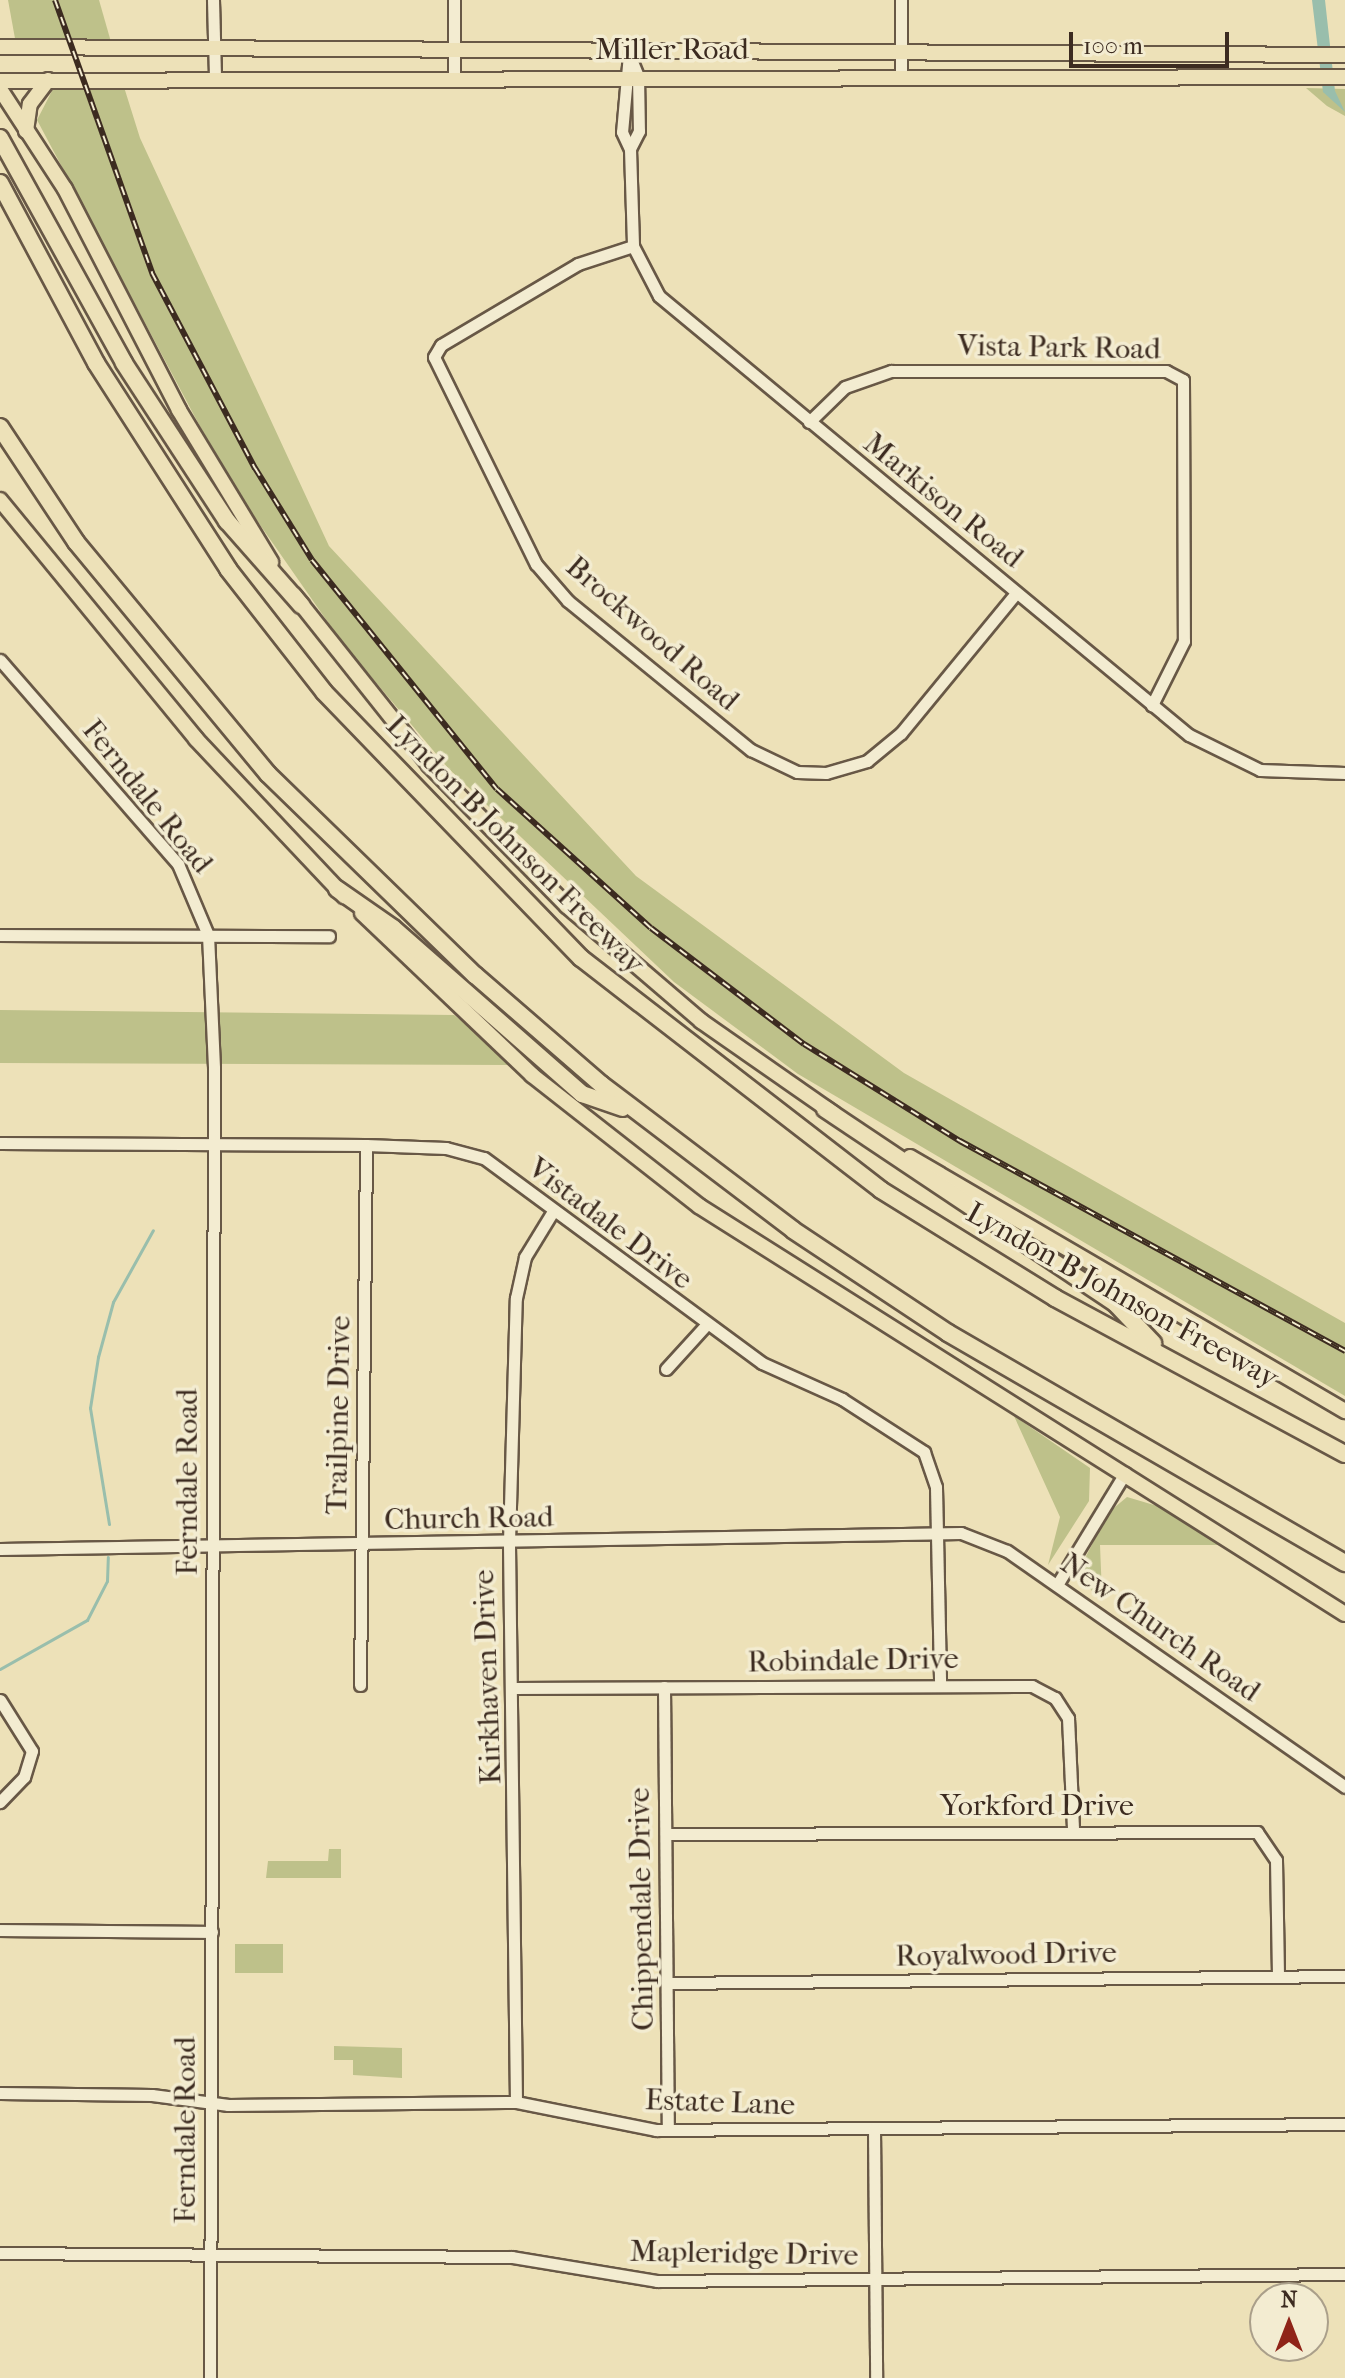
<!DOCTYPE html>
<style>
body{margin:0}
#map{position:relative;width:1345px;height:2378px;overflow:hidden;background:#ede1b8;font-family:"IM FELL French Canon",serif}
div>[style]{position:absolute}
.green>*{inset:0;background:#bec18a;transform-origin:0 0}
.water>*{inset:0;background:#99beac}
.stream>*{height:3px;margin:-1.5px;padding:0 1.5px;transform-origin:1.5px;border-radius:1.5px;background:#99beac}
.roads{filter:drop-shadow(2px 0 #685846) drop-shadow(-2px 0 #685846) drop-shadow(0 2px #685846) drop-shadow(0 -2px #685846)}
.minor>*{height:11px;margin:-5.5px;padding:0 5.5px;transform-origin:5.5px;border-radius:5.5px;background:#f3ecd1}
.major>*{height:14px;margin:-7px;padding:0 7px;transform-origin:7px;border-radius:7px;background:#ede1b8}
.highway>*{height:16px;margin:-8px;padding:0 8px;transform-origin:8px;border-radius:8px;background:#ede1b8}
.rail>*{height:6px;margin-top:-3px;transform-origin:0;background:repeating-linear-gradient(90deg,#f3ecd1 0 9px,#3c2b20 0 18px);box-sizing:border-box;border-block:2px solid #3c2b20}
span{translate:-50% -50%;white-space:nowrap;text-align:center;line-height:1.15;-webkit-text-stroke:7px #f3ecd1;paint-order:stroke}
.street-label{font-size:30px;color:#3c2b20}
.north{position:absolute;left:1249px;top:2282px;width:80px;height:80px;box-sizing:border-box;background:#f3ecd1;border:2px solid #aa9f8a;border-radius:50%;rotate:0deg;font-size:22px;font-weight:700;line-height:32px;text-align:center;color:#3c2b20}
.north::after{content:'';display:block;margin:auto;width:28px;height:36px;background:#8f2418;clip-path:polygon(50% 0,100% 100%,50% 72%,0 100%)}
.scale{position:absolute;left:1069px;top:32px;width:160px;height:36px;box-sizing:border-box;border:4px solid #3c2b20;border-top:0;padding-left:10px;font-size:24px;line-height:28px;white-space:nowrap;color:#3c2b20;-webkit-text-stroke:6px #f3ecd1;paint-order:stroke}
</style>
<div id="map">
<div class="green">
<div style="clip-path:polygon(8px 0,99px 0,111px 42px,16px 44px)"></div>
<div style="clip-path:polygon(54px 87px,124px 87px,140px 138px,329px 546px,636px 876px,904px 1073px,1345px 1323px,1345px 1396px,798px 1074px,674px 982px,448px 768px,341px 641px,228px 479px,37px 120px)"></div>
<div style="clip-path:polygon(1306px 88px,1345px 89px,1345px 116px,1327px 106px)"></div>
<div style="clip-path:polygon(0 1010px,454px 1015px,518px 1065px,0 1063px)"></div>
<div style="clip-path:polygon(1014px 1416px,1090px 1468px,1089px 1501px,1048px 1565px,1060px 1517px)"></div>
<div style="clip-path:polygon(1127px 1497px,1164px 1508px,1219px 1545px,1100px 1545px,1102px 1595px,1094px 1594px,1082px 1577px,1083px 1562px,1109px 1512px)"></div>
<div style="clip-path:polygon(329px 1849px,341px 1849px,341px 1878px,266px 1878px,268px 1861px,328px 1861px)"></div>
<div style="left:235px;top:1944px;width:48px;height:29px"></div>
<div style="clip-path:polygon(334px 2046px,402px 2048px,402px 2078px,353px 2075px,353px 2060px,334px 2060px)"></div>
</div>
<div class="water">
<div style="clip-path:polygon(1312px 0,1325px 0,1335px 91px,1345px 112px,1323px 92px)"></div>
</div>
<div class="stream">
<div style="left:109px;top:1524px;width:118px;rotate:-99.3deg"></div>
<div style="left:90px;top:1408px;width:52px;rotate:-81.1deg"></div>
<div style="left:98px;top:1357px;width:57px;rotate:-74.7deg"></div>
<div style="left:113px;top:1302px;width:82px;rotate:-60.9deg"></div>
<div style="left:0;top:1669px;width:100px;rotate:-29.4deg"></div>
<div style="left:87px;top:1620px;width:44px;rotate:-62.9deg"></div>
<div style="left:107px;top:1581px;width:24px;rotate:-88deg"></div>
</div>
<div class="roads">
<div class="minor">
<div style="left:213px;top:0;width:77px;rotate:88.5deg"></div>
<div style="left:454px;top:0;width:76px;rotate:90deg"></div>
<div style="left:901px;top:0;width:76px;rotate:90deg"></div>
<div style="left:629px;top:54px;width:78px;rotate:95.1deg"></div>
<div style="left:622px;top:132px;width:19px;rotate:65deg"></div>
<div style="left:630px;top:149px;width:97px;rotate:88.2deg"></div>
<div style="left:633px;top:246px;width:56px;rotate:62.5deg"></div>
<div style="left:659px;top:296px;width:688px;rotate:39.64deg"></div>
<div style="left:1189px;top:735px;width:79px;rotate:26.2deg"></div>
<div style="left:1260px;top:770px;width:85px;rotate:2deg"></div>
<div style="left:629px;top:54px;width:24px;rotate:68deg"></div>
<div style="left:638px;top:76px;width:55px;rotate:89deg"></div>
<div style="left:639px;top:131px;width:20px;rotate:117deg"></div>
<div style="left:633px;top:246px;width:58px;rotate:161.9deg"></div>
<div style="left:578px;top:264px;width:159px;rotate:149.4deg"></div>
<div style="left:441px;top:345px;width:14px;rotate:120deg"></div>
<div style="left:434px;top:357px;width:231px;rotate:63.8deg"></div>
<div style="left:536px;top:564px;width:49px;rotate:49.1deg"></div>
<div style="left:568px;top:601px;width:236px;rotate:39.2deg"></div>
<div style="left:751px;top:750px;width:51px;rotate:25.6deg"></div>
<div style="left:797px;top:772px;width:29px;rotate:2deg"></div>
<div style="left:826px;top:773px;width:43px;rotate:-16.3deg"></div>
<div style="left:867px;top:761px;width:44px;rotate:-39.5deg"></div>
<div style="left:901px;top:733px;width:181px;rotate:-50.6deg"></div>
<div style="left:809px;top:422px;width:50px;rotate:-44.2deg"></div>
<div style="left:845px;top:387px;width:49px;rotate:-19.2deg"></div>
<div style="left:891px;top:371px;width:275px"></div>
<div style="left:1166px;top:371px;width:19px;rotate:28deg"></div>
<div style="left:1183px;top:380px;width:261px;rotate:89.8deg"></div>
<div style="left:1184px;top:641px;width:72px;rotate:116.6deg"></div>
<div style="left:0;top:660px;width:271px;rotate:48.9deg"></div>
<div style="left:178px;top:864px;width:77px;rotate:67.1deg"></div>
<div style="left:208px;top:935px;width:133px;rotate:87.4deg"></div>
<div style="left:214px;top:1068px;width:1310px;rotate:90.17deg"></div>
<div style="left:0;top:935px;width:329px;rotate:0.2deg"></div>
<div style="left:0;top:1143px;width:366px;rotate:0.3deg"></div>
<div style="left:366px;top:1145px;width:80px;rotate:2.1deg"></div>
<div style="left:446px;top:1148px;width:39px;rotate:15deg"></div>
<div style="left:484px;top:1158px;width:345px;rotate:36.4deg"></div>
<div style="left:762px;top:1363px;width:88px;rotate:24.2deg"></div>
<div style="left:842px;top:1399px;width:98px;rotate:32.9deg"></div>
<div style="left:924px;top:1452px;width:37px;rotate:71deg"></div>
<div style="left:936px;top:1487px;width:197px;rotate:88.8deg"></div>
<div style="left:666px;top:1369px;width:59px;rotate:-47.7deg"></div>
<div style="left:0;top:1549px;width:961px;rotate:-0.95deg"></div>
<div style="left:961px;top:1533px;width:49px;rotate:21.4deg"></div>
<div style="left:1007px;top:1551px;width:412px;rotate:34.9deg"></div>
<div style="left:1057px;top:1585px;width:131px;rotate:-58.7deg"></div>
<div style="left:360px;top:1685px;width:540px;rotate:-89.36deg"></div>
<div style="left:664px;top:1687px;width:443px;rotate:89.5deg"></div>
<div style="left:512px;top:1688px;width:520px;rotate:-0.22deg"></div>
<div style="left:1032px;top:1686px;width:26px;rotate:28deg"></div>
<div style="left:1055px;top:1698px;width:24px;rotate:57deg"></div>
<div style="left:1068px;top:1718px;width:112px;rotate:87.4deg"></div>
<div style="left:0;top:1700px;width:60px;rotate:57.9deg"></div>
<div style="left:32px;top:1751px;width:27px;rotate:107deg"></div>
<div style="left:24px;top:1777px;width:35px;rotate:134deg"></div>
<div style="left:666px;top:1834px;width:591px;rotate:-0.19deg"></div>
<div style="left:1257px;top:1832px;width:34px;rotate:56deg"></div>
<div style="left:1276px;top:1860px;width:116px;rotate:89deg"></div>
<div style="left:0;top:1930px;width:212px;rotate:0.5deg"></div>
<div style="left:668px;top:1983px;width:677px;rotate:-0.59deg"></div>
<div style="left:0;top:2093px;width:152px;rotate:0.8deg"></div>
<div style="left:152px;top:2095px;width:77px;rotate:7.5deg"></div>
<div style="left:228px;top:2105px;width:288px;rotate:-0.6deg"></div>
<div style="left:516px;top:2102px;width:143px;rotate:11.3deg"></div>
<div style="left:656px;top:2130px;width:689px;rotate:-0.5deg"></div>
<div style="left:516px;top:2102px;width:560px;rotate:-90.72deg"></div>
<div style="left:509px;top:1542px;width:244px;rotate:-88.4deg"></div>
<div style="left:516px;top:1298px;width:42px;rotate:-77.6deg"></div>
<div style="left:525px;top:1257px;width:52px;rotate:-58.5deg"></div>
<div style="left:874px;top:2129px;width:249px;rotate:89.5deg"></div>
<div style="left:0;top:2253px;width:512px;rotate:0.45deg"></div>
<div style="left:512px;top:2257px;width:147px;rotate:9.4deg"></div>
<div style="left:657px;top:2281px;width:688px;rotate:-0.58deg"></div>
</div>
<div class="major">
<div style="left:0;top:47px;width:1345px;rotate:0.34deg"></div>
<div style="left:0;top:81px;width:1345px;rotate:-0.17deg"></div>
<div style="left:0;top:89px;width:119px;rotate:57deg"></div>
<div style="left:65px;top:189px;width:249px;rotate:62.7deg"></div>
<div style="left:179px;top:410px;width:178px;rotate:58.8deg"></div>
<div style="left:26px;top:131px;width:27px;rotate:-82deg"></div>
<div style="left:30px;top:104px;width:30px;rotate:-53deg"></div>
<div style="left:0;top:500px;width:309px;rotate:50.6deg"></div>
<div style="left:196px;top:739px;width:216px;rotate:46.7deg"></div>
<div style="left:294px;top:595px;width:217px;rotate:51.5deg"></div>
<div style="left:429px;top:765px;width:197px;rotate:45.6deg"></div>
<div style="left:567px;top:906px;width:177px;rotate:40.6deg"></div>
<div style="left:701px;top:1021px;width:161px;rotate:34.9deg"></div>
<div style="left:362px;top:913px;width:235px;rotate:43.6deg"></div>
<div style="left:532px;top:1075px;width:212px;rotate:38.1deg"></div>
<div style="left:699px;top:1206px;width:764px;rotate:32.28deg"></div>
<div style="left:910px;top:1157px;width:504px;rotate:30.28deg"></div>
</div>
<div class="highway">
<div style="left:0;top:138px;width:257px;rotate:61.1deg"></div>
<div style="left:124px;top:363px;width:189px;rotate:56.9deg"></div>
<div style="left:227px;top:521px;width:112px;rotate:48.6deg"></div>
<div style="left:0;top:183px;width:204px;rotate:61.9deg"></div>
<div style="left:96px;top:363px;width:245px;rotate:57.3deg"></div>
<div style="left:228px;top:569px;width:156px;rotate:52deg"></div>
<div style="left:324px;top:692px;width:370px;rotate:46deg"></div>
<div style="left:581px;top:958px;width:379px;rotate:37.7deg"></div>
<div style="left:881px;top:1190px;width:205px;rotate:31.8deg"></div>
<div style="left:1055px;top:1298px;width:329px;rotate:28.3deg"></div>
<div style="left:0;top:427px;width:138px;rotate:56.5deg"></div>
<div style="left:76px;top:542px;width:301px;rotate:50.4deg"></div>
<div style="left:268px;top:774px;width:289px;rotate:44.2deg"></div>
<div style="left:475px;top:975px;width:167px;rotate:40.9deg"></div>
<div style="left:601px;top:1084px;width:241px;rotate:37.2deg"></div>
<div style="left:793px;top:1230px;width:186px;rotate:33.6deg"></div>
<div style="left:948px;top:1333px;width:459px;rotate:30.1deg"></div>
<div style="left:337px;top:889px;width:68px;rotate:34.9deg"></div>
<div style="left:393px;top:928px;width:252px;rotate:41.3deg"></div>
<div style="left:582px;top:1094px;width:43px;rotate:18.9deg"></div>
<div style="left:825px;top:1109px;width:350px;rotate:33.8deg"></div>
<div style="left:1116px;top:1304px;width:54px;rotate:46.5deg"></div>
</div>
</div>
<div class="rail">
<div style="left:55px;top:0;width:290px;rotate:70.4deg"></div>
<div style="left:152px;top:273px;width:221px;rotate:62.2deg"></div>
<div style="left:255px;top:468px;width:108px;rotate:58.2deg"></div>
<div style="left:312px;top:560px;width:294px;rotate:51.1deg"></div>
<div style="left:497px;top:789px;width:207px;rotate:42.1deg"></div>
<div style="left:651px;top:928px;width:192px;rotate:37.2deg"></div>
<div style="left:804px;top:1044px;width:184px;rotate:31.9deg"></div>
<div style="left:960px;top:1141px;width:439px;rotate:28.6deg"></div>
</div>
<div class="street-label">
<span style="left:672px;top:50px">Miller Road</span>
<span style="left:1059px;top:348px;rotate:1deg">Vista Park Road</span>
<span style="left:943px;top:501px;rotate:39deg">Markison Road</span>
<span style="left:652px;top:634px;rotate:41deg">Brockwood Road</span>
<span style="left:147px;top:797px;rotate:51deg">Ferndale Road</span>
<span style="left:515px;top:845px;rotate:45deg">Lyndon B Johnson Freeway</span>
<span style="left:610px;top:1224px;rotate:37deg">Vistadale Drive</span>
<span style="left:1122px;top:1296px;rotate:29deg">Lyndon B Johnson Freeway</span>
<span style="left:339px;top:1415px;rotate:-89deg">Trailpine Drive</span>
<span style="left:188px;top:1482px;rotate:-90deg">Ferndale Road</span>
<span style="left:469px;top:1519px;rotate:-1deg">Church Road</span>
<span style="left:1160px;top:1628px;rotate:35deg">New Church Road</span>
<span style="left:853px;top:1661px;rotate:-1deg">Robindale Drive</span>
<span style="left:488px;top:1677px;rotate:-92deg">Kirkhaven Drive</span>
<span style="left:1037px;top:1806px">Yorkford Drive</span>
<span style="left:642px;top:1909px;rotate:-91deg">Chippendale Drive</span>
<span style="left:1006px;top:1955px;rotate:-1deg">Royalwood Drive</span>
<span style="left:720px;top:2103px;rotate:2deg">Estate Lane</span>
<span style="left:186px;top:2130px;rotate:-90deg">Ferndale Road</span>
<span style="left:744px;top:2254px;rotate:1deg">Mapleridge Drive</span>
</div>
<div class="north">N</div>
<div class="scale">100 m</div>
</div>
